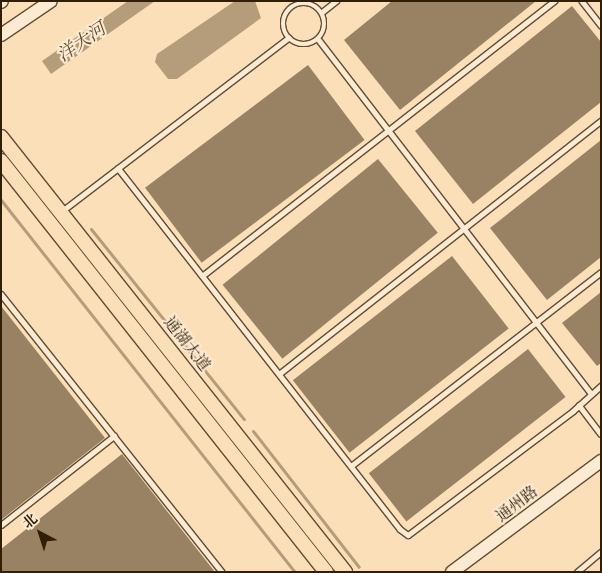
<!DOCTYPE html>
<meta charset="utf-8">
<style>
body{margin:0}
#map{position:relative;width:602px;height:573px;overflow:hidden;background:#fadfb9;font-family:"IM FELL French Canon","Noto Serif SC",serif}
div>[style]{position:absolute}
.water>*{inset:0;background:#b59d7c}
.stream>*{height:3px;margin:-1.5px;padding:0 1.5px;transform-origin:1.5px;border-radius:1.5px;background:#b59d7c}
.building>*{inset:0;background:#998264;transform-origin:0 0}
.roads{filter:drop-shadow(1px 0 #624e34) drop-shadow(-1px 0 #624e34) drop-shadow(0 1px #624e34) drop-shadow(0 -1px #624e34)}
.lane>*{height:4.5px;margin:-2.25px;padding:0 2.25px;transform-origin:2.25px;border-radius:2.25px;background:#fcead2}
.lane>.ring{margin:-2.25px;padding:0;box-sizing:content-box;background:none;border:4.5px solid #fcead2;border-radius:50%}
.secondary>*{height:12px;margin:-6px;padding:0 6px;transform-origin:6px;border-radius:6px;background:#fcead2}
.primary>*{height:14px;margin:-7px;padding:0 7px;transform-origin:7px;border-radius:7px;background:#fadfb9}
span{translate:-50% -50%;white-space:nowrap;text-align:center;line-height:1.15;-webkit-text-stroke:4px #fcead2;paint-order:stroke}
.street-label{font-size:16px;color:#301e07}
.water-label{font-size:18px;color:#5f4a30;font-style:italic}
.frame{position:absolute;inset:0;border:2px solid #301e07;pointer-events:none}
.north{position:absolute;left:15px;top:508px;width:50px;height:50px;-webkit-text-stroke:4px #fcead2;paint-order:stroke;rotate:320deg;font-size:14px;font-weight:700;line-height:20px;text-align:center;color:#301e07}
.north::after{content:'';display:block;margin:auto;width:18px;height:22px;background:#301e07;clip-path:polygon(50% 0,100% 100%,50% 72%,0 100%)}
</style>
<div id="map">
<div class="water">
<div style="clip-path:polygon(128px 1px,155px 1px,51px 74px,42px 61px)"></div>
<div style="clip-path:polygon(235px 1px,255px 1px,261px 18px,177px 79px,168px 79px,155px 62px,157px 54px)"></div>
</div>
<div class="stream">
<div style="left:1px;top:200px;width:474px;rotate:51.7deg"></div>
<div style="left:91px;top:229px;width:244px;rotate:51.2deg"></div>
<div style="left:253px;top:431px;width:172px;rotate:52.1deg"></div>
</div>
<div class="building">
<div style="clip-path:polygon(392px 1px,536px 1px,400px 110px,344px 40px)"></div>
<div style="clip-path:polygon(572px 6px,601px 42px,601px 102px,473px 204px,415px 131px)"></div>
<div style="left:308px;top:65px;width:94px;height:204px;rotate:53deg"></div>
<div style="clip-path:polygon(601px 140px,601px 257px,547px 300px,490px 228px)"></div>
<div style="left:378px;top:159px;width:95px;height:200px;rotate:51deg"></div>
<div style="left:452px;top:256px;width:92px;height:202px;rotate:52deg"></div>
<div style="clip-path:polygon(601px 292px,601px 363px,597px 366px,562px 323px)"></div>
<div style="clip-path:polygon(1px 306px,105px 438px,1px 520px)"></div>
<div style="left:528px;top:349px;width:61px;height:202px;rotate:52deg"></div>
<div style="clip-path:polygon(122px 454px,215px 572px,1px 572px,1px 549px)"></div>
</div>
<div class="roads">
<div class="lane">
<div style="left:582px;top:1px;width:31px;rotate:52deg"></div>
<div class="ring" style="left:283px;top:3px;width:37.5px;height:37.5px"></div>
<div style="left:322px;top:12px;width:18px;rotate:-38deg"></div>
<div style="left:319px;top:40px;width:446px;rotate:52.4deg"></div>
<div style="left:118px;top:168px;width:458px;rotate:52deg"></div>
<div style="left:400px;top:529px;width:10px;rotate:37deg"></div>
<div style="left:408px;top:535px;width:206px;rotate:-36.9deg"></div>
<div style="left:573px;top:411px;width:38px;rotate:-42deg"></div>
<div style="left:62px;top:211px;width:285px;rotate:-37.4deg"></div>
<div style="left:202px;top:276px;width:447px;rotate:-38deg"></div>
<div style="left:1px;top:294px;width:355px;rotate:51.5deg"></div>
<div style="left:279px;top:374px;width:410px;rotate:-38.2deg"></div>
<div style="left:579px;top:405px;width:36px;rotate:53deg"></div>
<div style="left:351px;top:466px;width:316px;rotate:-37.8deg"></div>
<div style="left:1px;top:525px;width:144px;rotate:-38.2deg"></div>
<div style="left:577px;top:572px;width:31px;rotate:-40deg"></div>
</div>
<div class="secondary">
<div style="left:1px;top:2px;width:1px;rotate:-45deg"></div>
<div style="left:1px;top:35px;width:60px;rotate:-34.2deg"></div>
<div style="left:452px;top:572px;width:186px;rotate:-36.7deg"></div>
</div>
<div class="primary">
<div style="left:1px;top:137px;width:555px;rotate:51.66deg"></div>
<div style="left:1px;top:161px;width:524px;rotate:51.66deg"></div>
</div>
</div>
<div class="street-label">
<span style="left:187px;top:344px;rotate:52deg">通湖大道</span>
<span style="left:517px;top:504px;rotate:-37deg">通州路</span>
</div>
<div class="water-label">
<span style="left:82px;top:43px;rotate:-34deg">洋大河</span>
</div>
<div class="frame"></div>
<div class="north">北</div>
</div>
